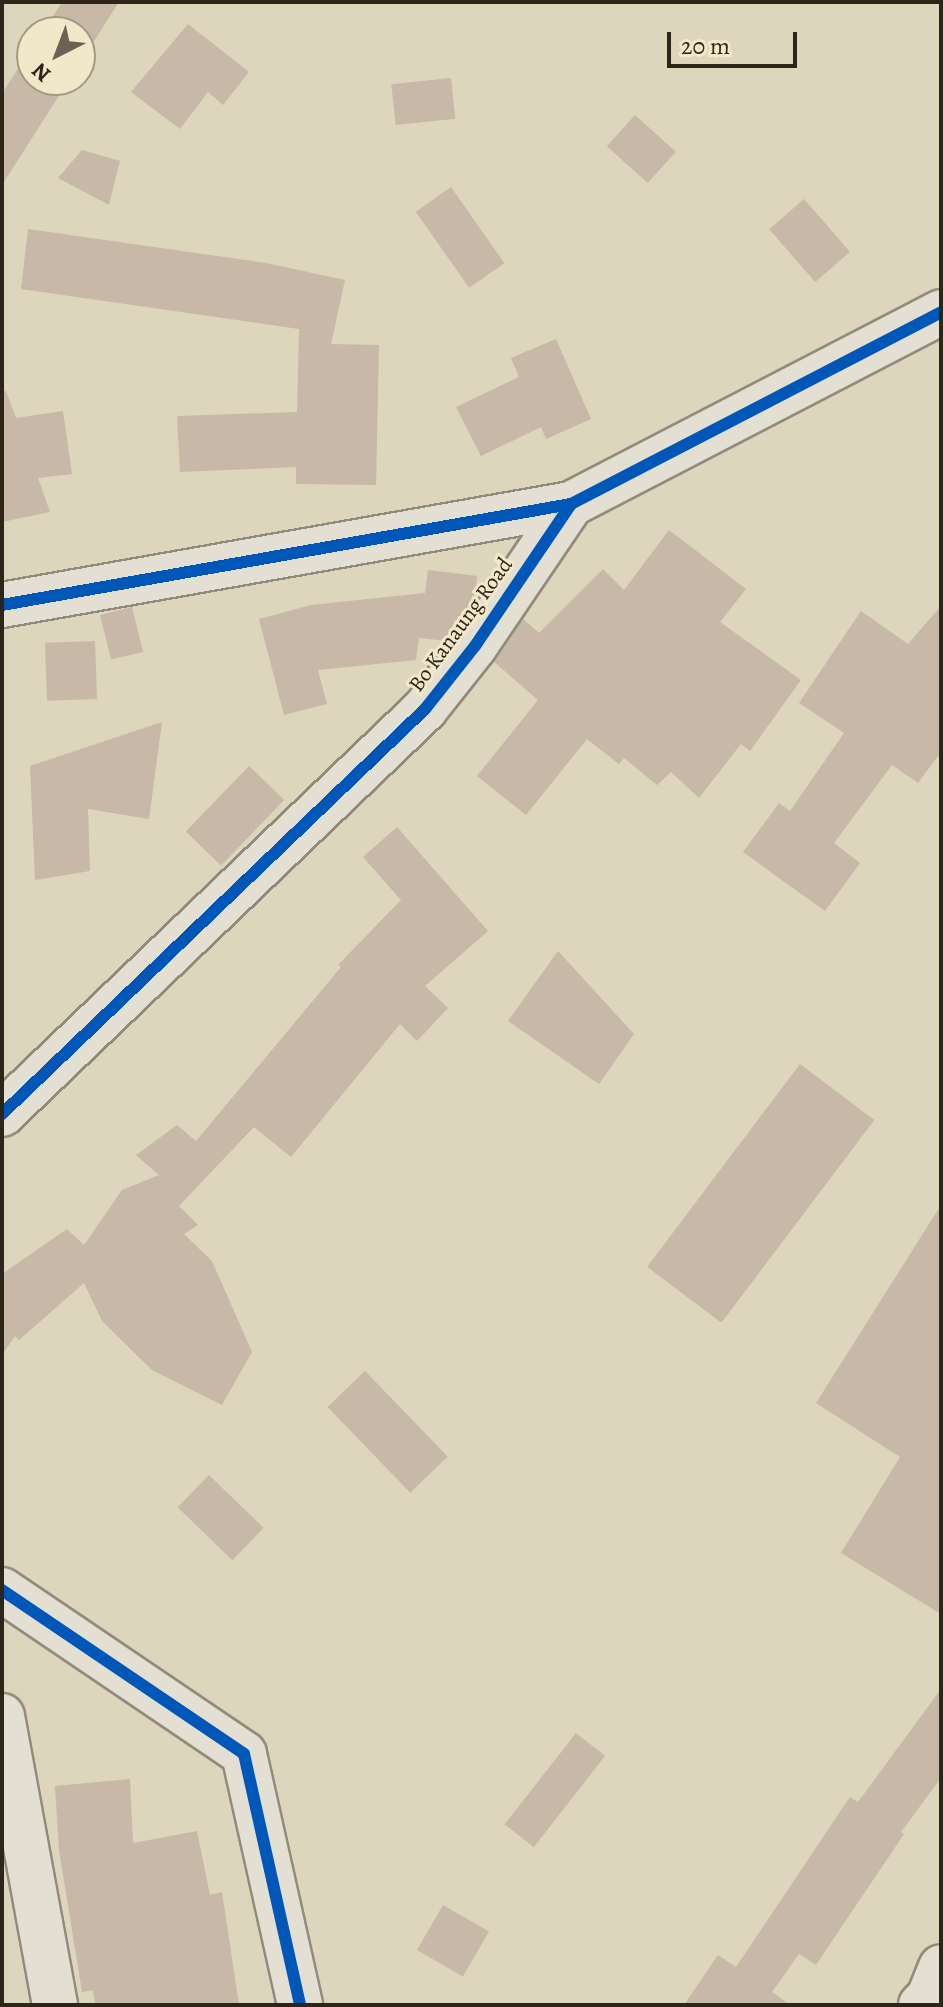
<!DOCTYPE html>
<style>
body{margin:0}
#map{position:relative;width:943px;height:2007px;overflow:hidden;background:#ddd5bc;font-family:Alegreya,serif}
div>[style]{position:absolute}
.building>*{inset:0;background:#c7b8a8;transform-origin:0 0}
.roads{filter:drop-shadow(2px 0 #918b7c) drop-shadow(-2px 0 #918b7c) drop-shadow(0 2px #918b7c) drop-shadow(0 -2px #918b7c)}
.minor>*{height:44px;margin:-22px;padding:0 22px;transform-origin:22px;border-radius:22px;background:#e3dfd3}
.cycleway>*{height:12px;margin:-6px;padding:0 6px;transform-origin:6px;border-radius:6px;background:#0057b8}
span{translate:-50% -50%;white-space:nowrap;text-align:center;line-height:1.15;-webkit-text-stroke:6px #f1e8ca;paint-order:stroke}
.street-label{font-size:22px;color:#2d241a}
.frame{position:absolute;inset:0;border:4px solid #2d241a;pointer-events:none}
.north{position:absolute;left:16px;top:16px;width:80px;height:80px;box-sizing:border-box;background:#f1e8ca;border:2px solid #a39a84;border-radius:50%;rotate:222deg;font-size:22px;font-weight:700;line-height:32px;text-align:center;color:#2d241a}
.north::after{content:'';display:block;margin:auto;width:28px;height:36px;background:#6b6253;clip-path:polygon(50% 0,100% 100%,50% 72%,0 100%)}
.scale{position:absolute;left:667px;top:32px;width:130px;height:36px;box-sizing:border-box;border:4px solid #2d241a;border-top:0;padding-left:10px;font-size:24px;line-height:28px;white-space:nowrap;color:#2d241a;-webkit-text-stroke:6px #f1e8ca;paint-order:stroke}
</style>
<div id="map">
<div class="building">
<div style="clip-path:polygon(62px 2px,119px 2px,80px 63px,80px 32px,43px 32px)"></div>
<div style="clip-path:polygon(188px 24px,249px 72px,223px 105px,208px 92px,180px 129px,131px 92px)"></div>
<div style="clip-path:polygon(32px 48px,32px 80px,69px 80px,2px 185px,2px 93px)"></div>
<div style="left:451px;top:78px;width:41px;height:60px;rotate:84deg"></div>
<div style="left:635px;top:115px;width:55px;height:42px;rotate:42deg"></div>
<div style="clip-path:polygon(82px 150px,120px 161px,109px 205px,58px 178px)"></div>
<div style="left:451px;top:187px;width:93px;height:43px;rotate:55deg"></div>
<div style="left:804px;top:199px;width:70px;height:46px;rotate:49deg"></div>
<div style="clip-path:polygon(28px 229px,266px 263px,345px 280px,331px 344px,379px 345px,376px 485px,296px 484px,296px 467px,180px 472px,177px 416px,297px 412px,299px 329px,21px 289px)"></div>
<div style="clip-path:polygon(556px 339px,591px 419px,546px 439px,541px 427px,481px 456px,456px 407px,519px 377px,511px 358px)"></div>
<div style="clip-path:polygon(6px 391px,16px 418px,63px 411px,72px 474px,38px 478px,50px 512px,2px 522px,2px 392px)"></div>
<div style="clip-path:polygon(669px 530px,746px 589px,720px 622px,801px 680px,750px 751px,741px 744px,699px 798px,671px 772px,657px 785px,624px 758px,619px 764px,587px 739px,526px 815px,477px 776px,538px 700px,494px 662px,523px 619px,539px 633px,603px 569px,624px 590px)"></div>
<div style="clip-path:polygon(428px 570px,477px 576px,475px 602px,447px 641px,419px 638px,416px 660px,318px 670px,327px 704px,284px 715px,259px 619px,311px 605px,425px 593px)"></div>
<div style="clip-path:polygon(941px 606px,941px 752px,918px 783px,892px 765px,834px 843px,860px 863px,825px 911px,743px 852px,779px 803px,790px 811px,844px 733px,799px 703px,861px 611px,908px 644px)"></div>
<div style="left:132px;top:607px;width:46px;height:33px;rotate:76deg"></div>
<div style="left:95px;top:641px;width:58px;height:50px;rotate:88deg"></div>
<div style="clip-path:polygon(162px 722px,149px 819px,88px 809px,90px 871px,35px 880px,30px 766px)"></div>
<div style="left:249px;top:766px;width:49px;height:91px;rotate:44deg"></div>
<div style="clip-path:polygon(397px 827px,488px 931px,425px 986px,448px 1008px,417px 1041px,400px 1024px,291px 1157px,254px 1127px,179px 1206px,198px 1225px,184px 1234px,212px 1261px,252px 1352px,222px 1405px,152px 1370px,102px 1321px,84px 1283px,19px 1340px,15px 1336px,2px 1355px,2px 1274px,67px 1229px,84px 1245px,122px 1190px,159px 1175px,136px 1155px,177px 1125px,196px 1141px,341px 967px,338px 965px,401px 900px,363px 857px)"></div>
<div style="clip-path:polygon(558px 951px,634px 1034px,599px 1084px,508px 1021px)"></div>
<div style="left:800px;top:1064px;width:93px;height:254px;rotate:37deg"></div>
<div style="clip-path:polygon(941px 1205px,941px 1614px,841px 1553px,900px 1457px,816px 1403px)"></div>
<div style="left:365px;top:1371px;width:119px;height:52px;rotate:46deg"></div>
<div style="left:209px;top:1475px;width:76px;height:45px;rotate:44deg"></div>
<div style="clip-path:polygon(941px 1689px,941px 1778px,901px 1832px,904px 1834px,816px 1965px,799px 1954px,772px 1992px,790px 2005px,684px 2005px,718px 1955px,736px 1967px,850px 1797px,858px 1802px)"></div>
<div style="left:576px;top:1733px;width:37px;height:116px;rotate:38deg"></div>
<div style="clip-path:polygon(130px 1779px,133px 1843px,197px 1831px,210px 1895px,222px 1892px,239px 2005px,95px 2005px,93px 1990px,82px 1992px,59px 1850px,55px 1786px)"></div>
<div style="left:443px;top:1905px;width:53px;height:52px;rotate:30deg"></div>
</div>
<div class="roads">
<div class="minor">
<div style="left:2px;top:605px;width:578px;rotate:-10.07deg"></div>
<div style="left:2px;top:1114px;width:586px;rotate:-43.75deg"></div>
<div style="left:425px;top:709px;width:80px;rotate:-51.6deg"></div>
<div style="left:475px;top:646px;width:171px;rotate:-55.9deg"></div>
<div style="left:571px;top:504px;width:417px;rotate:-27.4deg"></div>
<div style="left:2px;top:1590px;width:292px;rotate:34.1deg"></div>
<div style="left:244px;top:1754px;width:257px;rotate:77.4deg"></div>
<div style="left:2px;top:1716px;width:294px;rotate:79.6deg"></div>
<div style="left:921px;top:2005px;width:11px;rotate:-45deg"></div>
<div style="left:929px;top:1997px;width:32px;rotate:-68deg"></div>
</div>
</div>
<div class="cycleway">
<div style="left:2px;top:605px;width:578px;rotate:-10.07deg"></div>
<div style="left:2px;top:1114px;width:586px;rotate:-43.75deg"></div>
<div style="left:425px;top:709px;width:80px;rotate:-51.6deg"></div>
<div style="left:475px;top:646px;width:171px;rotate:-55.9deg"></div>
<div style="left:571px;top:504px;width:417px;rotate:-27.4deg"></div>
<div style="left:2px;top:1590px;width:292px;rotate:34.1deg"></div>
<div style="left:244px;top:1754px;width:257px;rotate:77.4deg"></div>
</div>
<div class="street-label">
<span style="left:461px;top:625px;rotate:-54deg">Bo Kanaung Road</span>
</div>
<div class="frame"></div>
<div class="north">N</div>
<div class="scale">20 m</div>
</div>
